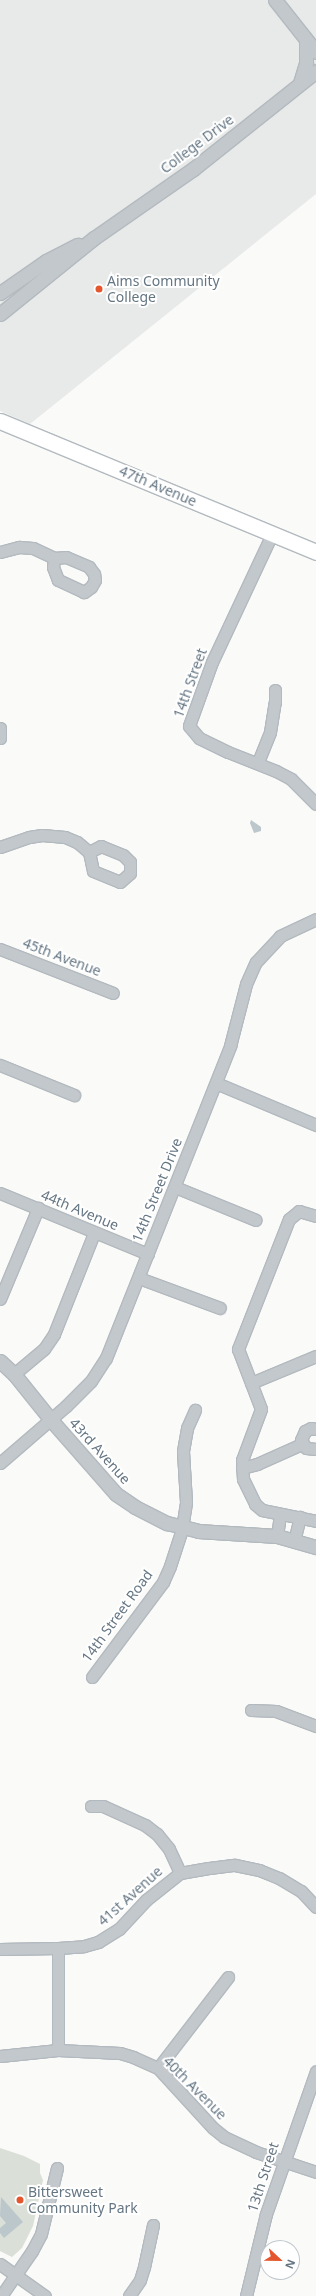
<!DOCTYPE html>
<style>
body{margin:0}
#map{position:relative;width:316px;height:2296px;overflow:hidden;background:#fafaf8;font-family:"Noto Sans",sans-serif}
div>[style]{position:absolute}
.built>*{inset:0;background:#e8e9e9}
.green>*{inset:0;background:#dadfd7}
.water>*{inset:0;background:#bbc7cb}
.roads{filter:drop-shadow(1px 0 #b3babf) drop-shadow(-1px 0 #b3babf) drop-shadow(0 1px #b3babf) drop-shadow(0 -1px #b3babf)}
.minor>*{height:11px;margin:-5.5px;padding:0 5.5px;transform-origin:5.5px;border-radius:5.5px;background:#c3c8cc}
.tertiary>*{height:13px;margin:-6.5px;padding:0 6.5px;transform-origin:6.5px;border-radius:6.5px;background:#c3c8cc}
.secondary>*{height:15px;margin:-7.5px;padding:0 7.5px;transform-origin:7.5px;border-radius:7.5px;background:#fff}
.dots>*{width:11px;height:11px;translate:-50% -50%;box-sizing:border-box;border:2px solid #fff;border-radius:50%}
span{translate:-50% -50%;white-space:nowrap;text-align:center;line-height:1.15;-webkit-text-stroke:4px #fff;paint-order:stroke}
.street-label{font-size:14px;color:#657683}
.poi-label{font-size:14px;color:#657683}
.left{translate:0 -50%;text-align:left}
.north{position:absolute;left:260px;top:2240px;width:40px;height:40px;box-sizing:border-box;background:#fff;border:1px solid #c1c8cd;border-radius:50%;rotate:112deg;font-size:11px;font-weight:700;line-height:16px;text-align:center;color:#657683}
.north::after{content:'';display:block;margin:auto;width:14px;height:18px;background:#e4572e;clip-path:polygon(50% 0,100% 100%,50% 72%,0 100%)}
</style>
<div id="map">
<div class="built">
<div style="clip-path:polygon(0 0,316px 0,316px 194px,30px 424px,0 411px)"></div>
</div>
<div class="green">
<div style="clip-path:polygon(0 2148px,24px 2156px,40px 2164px,40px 2173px,43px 2180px,33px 2226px,22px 2248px,12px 2257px,0 2251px)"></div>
</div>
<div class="water">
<div style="clip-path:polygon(251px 820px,261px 827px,261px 831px,254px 833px,250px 823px)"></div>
<div style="clip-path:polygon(1px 2197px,23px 2222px,4px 2238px,0 2233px,0 2228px,6px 2223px,0 2216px)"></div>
</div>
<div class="roads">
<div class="minor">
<div style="left:272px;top:534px;width:141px;rotate:115.1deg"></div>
<div style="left:212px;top:662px;width:68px;rotate:109.8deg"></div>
<div style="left:189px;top:726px;width:16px;rotate:50deg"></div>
<div style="left:199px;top:738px;width:32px;rotate:26deg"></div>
<div style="left:228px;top:752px;width:52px;rotate:21.6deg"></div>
<div style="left:276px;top:771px;width:17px;rotate:28deg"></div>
<div style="left:291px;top:779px;width:35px;rotate:45deg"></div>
<div style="left:0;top:552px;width:20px;rotate:-15deg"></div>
<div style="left:19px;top:547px;width:14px;rotate:4deg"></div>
<div style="left:33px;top:548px;width:23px;rotate:25deg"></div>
<div style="left:54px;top:558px;width:12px;rotate:-5deg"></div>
<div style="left:66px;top:557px;width:25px;rotate:23deg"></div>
<div style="left:89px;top:567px;width:9px;rotate:54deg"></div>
<div style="left:94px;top:574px;width:6px;rotate:81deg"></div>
<div style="left:95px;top:580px;width:8px;rotate:120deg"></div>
<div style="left:91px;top:587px;width:9px;rotate:144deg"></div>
<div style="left:84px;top:592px;width:29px;rotate:-155deg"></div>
<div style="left:58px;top:580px;width:14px;rotate:-111deg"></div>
<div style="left:53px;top:567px;width:9px;rotate:-84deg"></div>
<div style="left:0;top:728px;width:10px;rotate:90deg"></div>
<div style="left:258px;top:762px;width:32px;rotate:-68deg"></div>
<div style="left:270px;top:732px;width:30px;rotate:-81deg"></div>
<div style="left:275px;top:702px;width:12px;rotate:-90deg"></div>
<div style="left:0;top:847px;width:31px;rotate:-19deg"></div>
<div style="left:29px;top:837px;width:13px;rotate:-9deg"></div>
<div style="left:42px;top:835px;width:23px;rotate:5deg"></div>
<div style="left:65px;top:837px;width:13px;rotate:23deg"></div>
<div style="left:77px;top:842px;width:16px;rotate:40deg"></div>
<div style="left:89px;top:852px;width:19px;rotate:78deg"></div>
<div style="left:93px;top:871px;width:29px;rotate:22deg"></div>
<div style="left:120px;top:882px;width:13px;rotate:-42deg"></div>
<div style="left:130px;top:873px;width:11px;rotate:-90deg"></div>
<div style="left:130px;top:862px;width:10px;rotate:-135deg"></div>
<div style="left:123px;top:855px;width:24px;rotate:-158deg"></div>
<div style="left:101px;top:846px;width:13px;rotate:153deg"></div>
<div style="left:0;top:949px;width:121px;rotate:21.3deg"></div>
<div style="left:0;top:1065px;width:80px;rotate:22.1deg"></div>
<div style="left:216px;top:1083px;width:108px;rotate:22.8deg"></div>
<div style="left:175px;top:1187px;width:87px;rotate:22.2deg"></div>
<div style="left:0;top:1193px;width:160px;rotate:22.4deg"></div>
<div style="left:316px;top:1216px;width:18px;rotate:-164deg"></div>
<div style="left:299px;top:1211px;width:13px;rotate:141deg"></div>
<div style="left:289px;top:1219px;width:140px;rotate:111.4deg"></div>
<div style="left:238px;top:1349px;width:64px;rotate:69deg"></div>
<div style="left:261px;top:1409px;width:54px;rotate:110.4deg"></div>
<div style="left:242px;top:1460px;width:19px;rotate:87deg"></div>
<div style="left:243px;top:1479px;width:28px;rotate:64deg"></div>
<div style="left:255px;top:1504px;width:9px;rotate:41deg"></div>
<div style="left:262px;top:1510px;width:55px;rotate:11.5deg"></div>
<div style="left:139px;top:1278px;width:86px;rotate:20.3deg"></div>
<div style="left:0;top:1299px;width:99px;rotate:-67.3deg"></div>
<div style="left:14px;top:1374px;width:39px;rotate:-40deg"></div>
<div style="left:44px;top:1349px;width:18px;rotate:-56deg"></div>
<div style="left:54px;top:1334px;width:109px;rotate:-68.4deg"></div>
<div style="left:251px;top:1383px;width:70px;rotate:-22.6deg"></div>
<div style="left:316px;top:1429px;width:5px;rotate:-169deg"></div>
<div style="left:311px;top:1428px;width:7px;rotate:153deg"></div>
<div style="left:305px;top:1431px;width:10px;rotate:114deg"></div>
<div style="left:301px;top:1440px;width:9px;rotate:58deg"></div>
<div style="left:306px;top:1448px;width:10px;rotate:6deg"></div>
<div style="left:0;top:1463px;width:87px;rotate:-40.8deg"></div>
<div style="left:66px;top:1406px;width:35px;rotate:-45deg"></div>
<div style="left:91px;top:1381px;width:27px;rotate:-57deg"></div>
<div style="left:106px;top:1358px;width:336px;rotate:-68.3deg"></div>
<div style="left:230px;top:1046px;width:64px;rotate:-75.5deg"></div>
<div style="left:246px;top:984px;width:24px;rotate:-66deg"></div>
<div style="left:256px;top:962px;width:35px;rotate:-47deg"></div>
<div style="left:280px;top:936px;width:40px;rotate:-25deg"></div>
<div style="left:242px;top:1468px;width:16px;rotate:-15deg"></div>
<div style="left:257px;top:1464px;width:49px;rotate:-24deg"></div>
<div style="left:277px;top:1536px;width:22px;rotate:-82deg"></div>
<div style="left:294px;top:1541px;width:25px;rotate:-76deg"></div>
<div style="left:92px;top:1677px;width:119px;rotate:-53.2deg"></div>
<div style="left:163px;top:1582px;width:17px;rotate:-66deg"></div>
<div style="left:170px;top:1566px;width:40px;rotate:-72deg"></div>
<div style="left:182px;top:1528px;width:26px;rotate:-81deg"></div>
<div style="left:186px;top:1502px;width:51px;rotate:-93.4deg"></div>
<div style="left:183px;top:1451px;width:23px;rotate:-80deg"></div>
<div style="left:187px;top:1428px;width:20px;rotate:-66deg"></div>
<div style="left:251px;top:1710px;width:25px;rotate:2deg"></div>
<div style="left:276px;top:1711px;width:43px;rotate:20.6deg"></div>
<div style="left:91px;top:1806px;width:12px"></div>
<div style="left:103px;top:1806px;width:46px;rotate:24.3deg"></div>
<div style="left:145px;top:1825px;width:15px;rotate:37deg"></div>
<div style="left:157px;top:1834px;width:19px;rotate:51deg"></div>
<div style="left:169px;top:1849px;width:26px;rotate:65deg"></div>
<div style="left:0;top:1949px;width:58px;rotate:-1deg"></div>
<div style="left:58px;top:1948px;width:26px;rotate:-4deg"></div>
<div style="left:84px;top:1946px;width:15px;rotate:-16deg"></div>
<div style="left:98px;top:1942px;width:25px;rotate:-32deg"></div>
<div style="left:119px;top:1929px;width:40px;rotate:-47deg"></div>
<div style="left:146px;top:1900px;width:43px;rotate:-38.5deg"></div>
<div style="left:180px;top:1873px;width:29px;rotate:-10deg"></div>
<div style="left:209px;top:1868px;width:26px;rotate:-7deg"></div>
<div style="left:235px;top:1865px;width:25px;rotate:12deg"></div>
<div style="left:259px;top:1870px;width:22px;rotate:22deg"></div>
<div style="left:279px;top:1878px;width:26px;rotate:31deg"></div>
<div style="left:301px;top:1891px;width:22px;rotate:47deg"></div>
<div style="left:58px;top:2050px;width:102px;rotate:-90deg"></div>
<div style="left:0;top:2056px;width:58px;rotate:-5.9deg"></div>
<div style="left:58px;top:2050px;width:62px;rotate:2.8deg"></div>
<div style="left:120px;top:2053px;width:14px;rotate:17deg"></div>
<div style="left:133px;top:2057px;width:27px;rotate:24deg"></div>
<div style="left:158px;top:2068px;width:81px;rotate:47.5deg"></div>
<div style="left:213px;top:2128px;width:14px;rotate:39deg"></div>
<div style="left:224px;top:2137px;width:35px;rotate:25deg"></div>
<div style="left:256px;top:2152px;width:63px;rotate:18.4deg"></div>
<div style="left:158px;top:2068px;width:115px;rotate:-52.4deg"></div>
<div style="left:0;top:2264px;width:55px;rotate:35.4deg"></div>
<div style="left:1px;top:2296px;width:55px;rotate:-55.4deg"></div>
<div style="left:32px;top:2251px;width:19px;rotate:-62deg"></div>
<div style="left:41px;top:2234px;width:68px;rotate:-76.4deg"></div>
<div style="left:129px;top:2296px;width:19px;rotate:-55deg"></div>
<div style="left:140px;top:2280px;width:14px;rotate:-73deg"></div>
<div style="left:144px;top:2267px;width:43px;rotate:-77.9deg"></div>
<div style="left:246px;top:2296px;width:84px;rotate:-76.3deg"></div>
<div style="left:266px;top:2214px;width:151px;rotate:-70.7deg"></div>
</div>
<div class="tertiary">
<div style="left:275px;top:0;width:66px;rotate:51.7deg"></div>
<div style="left:300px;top:83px;width:21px;rotate:-73deg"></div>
<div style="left:306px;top:63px;width:23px;rotate:-90deg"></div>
<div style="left:0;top:293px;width:56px;rotate:-34.8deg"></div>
<div style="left:46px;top:261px;width:36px;rotate:-27deg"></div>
<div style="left:0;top:314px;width:121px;rotate:-39deg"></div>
<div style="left:94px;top:238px;width:121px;rotate:-34.9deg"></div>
<div style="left:193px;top:169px;width:157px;rotate:-38.5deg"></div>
<div style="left:0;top:1361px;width:19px;rotate:43deg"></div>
<div style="left:14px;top:1374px;width:59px;rotate:51.2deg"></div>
<div style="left:51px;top:1420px;width:98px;rotate:48.7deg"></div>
<div style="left:116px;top:1494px;width:23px;rotate:34deg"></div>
<div style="left:135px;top:1507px;width:36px;rotate:27deg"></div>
<div style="left:167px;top:1523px;width:32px;rotate:14deg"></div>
<div style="left:198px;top:1531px;width:79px;rotate:3.6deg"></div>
<div style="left:277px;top:1536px;width:41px;rotate:15.8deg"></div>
</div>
<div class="secondary">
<div style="left:0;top:421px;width:342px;rotate:22.5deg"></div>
</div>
</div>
<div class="dots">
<div style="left:99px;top:289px;background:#e4572e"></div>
<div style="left:20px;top:2200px;background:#e4572e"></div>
</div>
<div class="street-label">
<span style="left:197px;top:144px;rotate:-37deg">College Drive</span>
<span style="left:158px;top:486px;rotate:23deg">47th Avenue</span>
<span style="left:190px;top:683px;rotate:-70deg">14th Street</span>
<span style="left:62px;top:957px;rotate:21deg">45th Avenue</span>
<span style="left:157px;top:1190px;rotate:-68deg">14th Street Drive</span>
<span style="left:80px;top:1210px;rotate:23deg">44th Avenue</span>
<span style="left:100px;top:1451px;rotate:48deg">43rd Avenue</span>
<span style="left:117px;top:1616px;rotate:-54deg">14th Street Road</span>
<span style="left:130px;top:1896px;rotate:-42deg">41st Avenue</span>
<span style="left:195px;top:2088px;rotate:45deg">40th Avenue</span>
<span style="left:263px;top:2177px;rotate:-72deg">13th Street</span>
</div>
<div class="poi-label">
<span class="left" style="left:107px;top:289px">Aims Community<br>College</span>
<span class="left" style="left:28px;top:2200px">Bittersweet<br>Community Park</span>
</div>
<div class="north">N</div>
</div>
